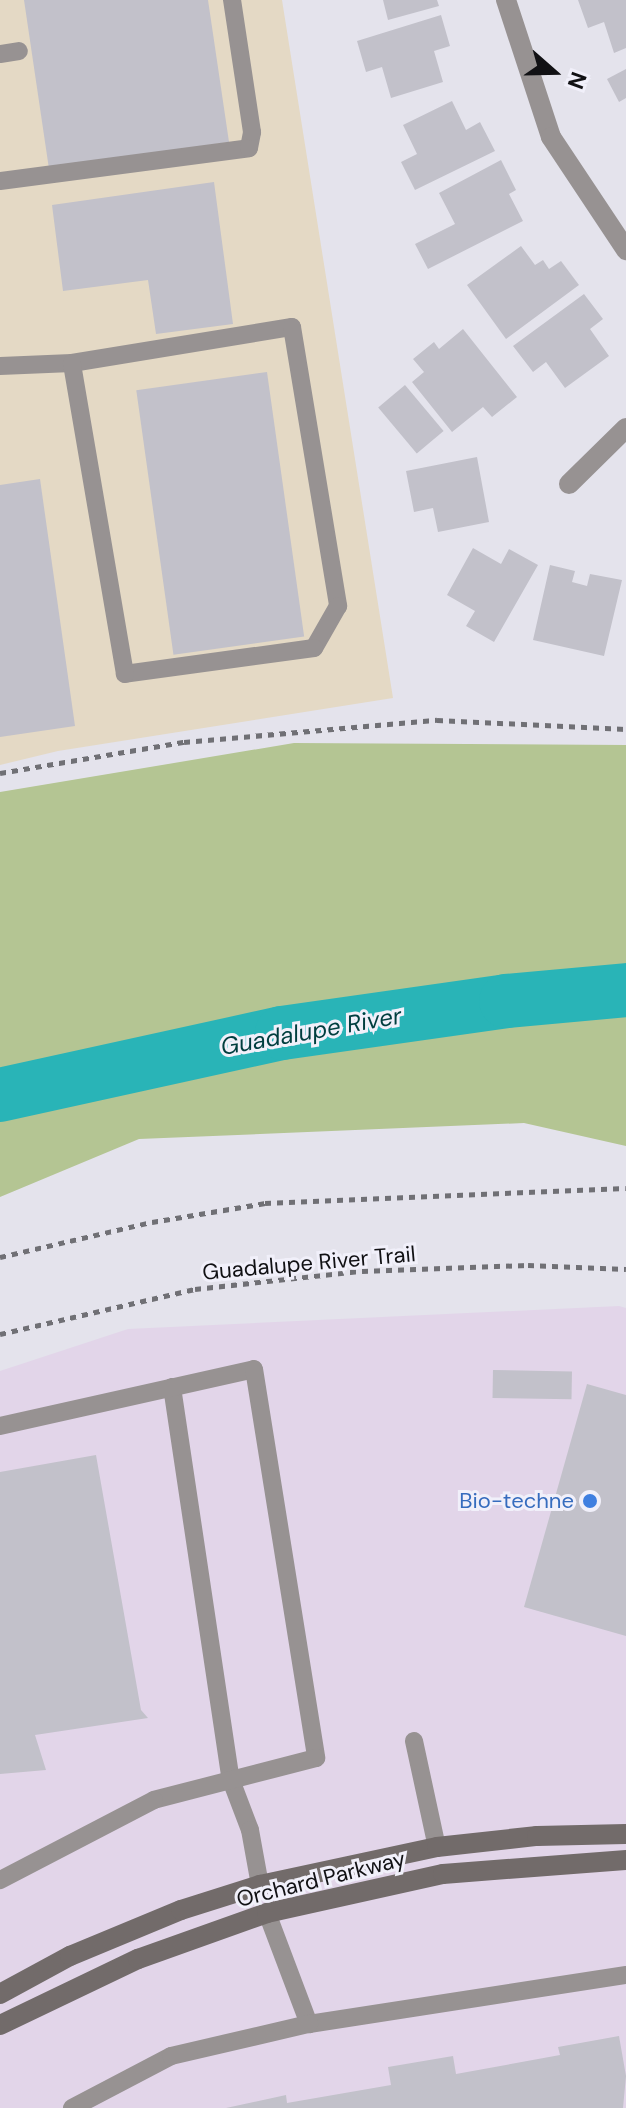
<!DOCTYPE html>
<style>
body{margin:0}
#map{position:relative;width:626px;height:2108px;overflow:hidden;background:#e4e3ec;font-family:"DM Sans",sans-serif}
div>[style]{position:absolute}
.commercial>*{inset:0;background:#e2d5e9}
.industrial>*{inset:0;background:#e4d9c5}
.green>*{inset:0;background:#b4c593}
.river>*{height:54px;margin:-27px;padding:0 27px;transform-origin:27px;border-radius:27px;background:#29b4b7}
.building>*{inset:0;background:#c2c1ca;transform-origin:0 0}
.path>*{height:5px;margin-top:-2.5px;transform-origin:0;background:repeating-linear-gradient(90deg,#707075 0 6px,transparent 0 12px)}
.lane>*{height:18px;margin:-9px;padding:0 9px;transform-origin:9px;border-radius:9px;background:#979292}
.street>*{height:20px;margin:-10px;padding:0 10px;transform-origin:10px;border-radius:10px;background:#979292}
.secondary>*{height:20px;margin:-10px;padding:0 10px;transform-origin:10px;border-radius:10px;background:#726b6a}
.dots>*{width:22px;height:22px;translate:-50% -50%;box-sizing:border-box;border:4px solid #f1f0fa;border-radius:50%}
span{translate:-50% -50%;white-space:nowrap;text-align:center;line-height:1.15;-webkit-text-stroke:6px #f1f0fa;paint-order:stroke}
.street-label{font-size:22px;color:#111114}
.shop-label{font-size:22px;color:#366cbe}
.right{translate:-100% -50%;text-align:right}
.water-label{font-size:24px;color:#003e3f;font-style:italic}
.north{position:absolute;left:514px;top:32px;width:80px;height:80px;-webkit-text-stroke:6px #f1f0fa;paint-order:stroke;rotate:110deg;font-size:22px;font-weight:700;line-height:32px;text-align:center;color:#111114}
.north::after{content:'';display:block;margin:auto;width:28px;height:36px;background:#111114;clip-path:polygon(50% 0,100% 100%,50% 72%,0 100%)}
</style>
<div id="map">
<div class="commercial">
<div style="clip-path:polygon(619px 1306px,626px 1308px,626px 2108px,0 2108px,0 1371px,128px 1329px)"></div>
</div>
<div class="industrial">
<div style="clip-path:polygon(0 0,282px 0,393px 698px,58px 751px,0 765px)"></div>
</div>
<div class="green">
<div style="clip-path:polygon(294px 743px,626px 745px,626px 1146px,524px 1123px,139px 1139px,0 1197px,0 792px)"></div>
</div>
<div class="river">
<div style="left:0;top:1095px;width:289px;rotate:-12.4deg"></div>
<div style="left:282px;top:1033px;width:226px;rotate:-8.1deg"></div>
<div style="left:506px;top:1001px;width:121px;rotate:-5.2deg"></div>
</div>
<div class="building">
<div style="clip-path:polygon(24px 0,208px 0,229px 142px,49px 169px)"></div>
<div style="clip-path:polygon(383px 0,437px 0,439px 6px,388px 20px)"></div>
<div style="clip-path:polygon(578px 0,626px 0,626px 48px,614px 53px,604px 22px,588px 28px)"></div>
<div style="clip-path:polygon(441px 15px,450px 46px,434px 51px,443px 82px,391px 98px,382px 67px,366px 72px,357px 41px)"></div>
<div style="clip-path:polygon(626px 69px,626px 98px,619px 102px,607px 79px)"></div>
<div style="clip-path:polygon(452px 101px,466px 130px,480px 122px,495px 151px,415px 190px,401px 162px,417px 154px,403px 125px)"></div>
<div style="clip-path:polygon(501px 160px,516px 190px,509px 194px,523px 221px,428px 269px,415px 244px,455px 224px,439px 193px)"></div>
<div style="clip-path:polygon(214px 182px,233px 324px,156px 334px,148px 280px,63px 291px,52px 205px)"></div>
<div style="clip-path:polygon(521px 246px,535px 265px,543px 260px,549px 269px,561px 261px,579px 285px,506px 339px,467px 285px)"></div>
<div style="clip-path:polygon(584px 294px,603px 319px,590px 329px,609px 356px,565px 388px,546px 362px,533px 372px,513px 346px)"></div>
<div style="clip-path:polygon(463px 329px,517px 397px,492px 417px,483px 407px,452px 432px,412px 382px,424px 372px,413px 359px,434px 342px,439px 349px)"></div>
<div style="left:267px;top:372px;width:267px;height:132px;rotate:82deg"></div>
<div style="left:405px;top:385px;width:60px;height:35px;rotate:50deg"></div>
<div style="clip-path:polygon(477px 457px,489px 522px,438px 532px,433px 508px,414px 512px,406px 471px)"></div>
<div style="clip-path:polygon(40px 479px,75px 726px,0 737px,0 485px)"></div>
<div style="clip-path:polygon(473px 548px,501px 564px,509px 549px,538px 565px,494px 642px,466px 626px,475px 611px,447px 595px)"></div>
<div style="clip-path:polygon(550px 565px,575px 571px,572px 582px,587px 586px,590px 574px,622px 580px,604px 656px,533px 640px)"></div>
<div style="left:493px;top:1370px;width:79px;height:28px;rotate:1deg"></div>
<div style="clip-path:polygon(587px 1384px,626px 1395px,626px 1636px,524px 1607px)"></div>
<div style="clip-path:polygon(96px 1455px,141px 1710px,148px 1718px,35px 1735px,46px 1770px,0 1774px,0 1472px)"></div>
<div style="clip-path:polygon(619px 2036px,626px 2076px,623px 2108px,226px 2108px,286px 2095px,287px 2103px,391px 2085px,388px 2067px,453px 2056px,456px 2074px,560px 2055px,558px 2047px)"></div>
</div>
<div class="path">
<div style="left:0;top:773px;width:187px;rotate:-9.6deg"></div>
<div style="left:184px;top:742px;width:254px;rotate:-5deg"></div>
<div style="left:437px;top:720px;width:189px;rotate:2.7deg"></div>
<div style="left:0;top:1257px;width:156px;rotate:-13deg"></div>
<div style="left:152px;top:1222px;width:115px;rotate:-9.5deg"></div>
<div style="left:265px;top:1203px;width:361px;rotate:-2.4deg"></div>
<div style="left:0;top:1334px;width:200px;rotate:-13deg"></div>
<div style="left:195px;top:1289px;width:168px;rotate:-6.2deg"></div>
<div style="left:362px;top:1271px;width:166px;rotate:-2.1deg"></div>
<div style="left:528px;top:1265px;width:98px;rotate:2.3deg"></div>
</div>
<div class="lane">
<div style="left:0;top:54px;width:19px;rotate:-9deg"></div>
<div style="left:0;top:181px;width:251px;rotate:-7.5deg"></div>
<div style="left:249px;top:148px;width:16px;rotate:-79deg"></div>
<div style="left:252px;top:132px;width:134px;rotate:-98.6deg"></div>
<div style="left:0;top:366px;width:72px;rotate:-2.4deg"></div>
<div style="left:72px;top:363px;width:223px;rotate:-9.3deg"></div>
<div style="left:292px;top:327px;width:283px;rotate:80.6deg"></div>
<div style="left:338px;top:606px;width:48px;rotate:119.7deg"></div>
<div style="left:314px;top:648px;width:191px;rotate:172.2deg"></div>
<div style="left:125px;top:674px;width:315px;rotate:-99.7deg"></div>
<div style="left:172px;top:1387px;width:397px;rotate:81.5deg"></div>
<div style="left:231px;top:1780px;width:53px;rotate:69.2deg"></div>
<div style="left:250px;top:1830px;width:56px;rotate:79.7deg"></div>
<div style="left:0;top:1426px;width:260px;rotate:-12.6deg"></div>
<div style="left:254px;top:1369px;width:394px;rotate:80.9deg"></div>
<div style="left:316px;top:1758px;width:167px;rotate:165.5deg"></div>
<div style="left:154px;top:1800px;width:174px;rotate:152.5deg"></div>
<div style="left:414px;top:1741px;width:108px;rotate:77.8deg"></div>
<div style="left:267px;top:1913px;width:119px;rotate:69.3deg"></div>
<div style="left:309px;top:2024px;width:321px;rotate:-8.8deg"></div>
<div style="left:72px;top:2108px;width:112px;rotate:-27.7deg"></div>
<div style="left:171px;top:2056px;width:142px;rotate:-13.1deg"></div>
</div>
<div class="street">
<div style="left:506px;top:0;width:144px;rotate:71.8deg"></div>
<div style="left:551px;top:137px;width:136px;rotate:56.4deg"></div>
<div style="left:569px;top:484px;width:80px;rotate:-44.5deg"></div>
</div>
<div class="secondary">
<div style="left:0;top:1994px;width:80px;rotate:-28.5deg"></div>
<div style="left:70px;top:1956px;width:120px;rotate:-22.5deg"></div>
<div style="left:181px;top:1910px;width:83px;rotate:-17.6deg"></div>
<div style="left:260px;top:1885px;width:181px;rotate:-12.1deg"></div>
<div style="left:437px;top:1847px;width:101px;rotate:-6.3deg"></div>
<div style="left:537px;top:1836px;width:89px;rotate:-1.3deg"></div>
<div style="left:0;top:2025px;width:153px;rotate:-25.6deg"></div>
<div style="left:138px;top:1959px;width:137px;rotate:-19.6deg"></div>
<div style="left:267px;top:1913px;width:180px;rotate:-12.5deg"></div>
<div style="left:443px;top:1874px;width:184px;rotate:-4.4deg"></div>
</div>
<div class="dots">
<div style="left:590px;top:1501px;background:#3f7fe0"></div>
</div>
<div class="street-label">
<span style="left:309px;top:1263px;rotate:-5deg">Guadalupe River Trail</span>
<span style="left:321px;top:1879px;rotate:-14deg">Orchard Parkway</span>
</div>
<div class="shop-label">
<span class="right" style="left:574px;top:1501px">Bio-techne</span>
</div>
<div class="water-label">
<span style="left:311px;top:1031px;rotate:-10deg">Guadalupe River</span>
</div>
<div class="north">N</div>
</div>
